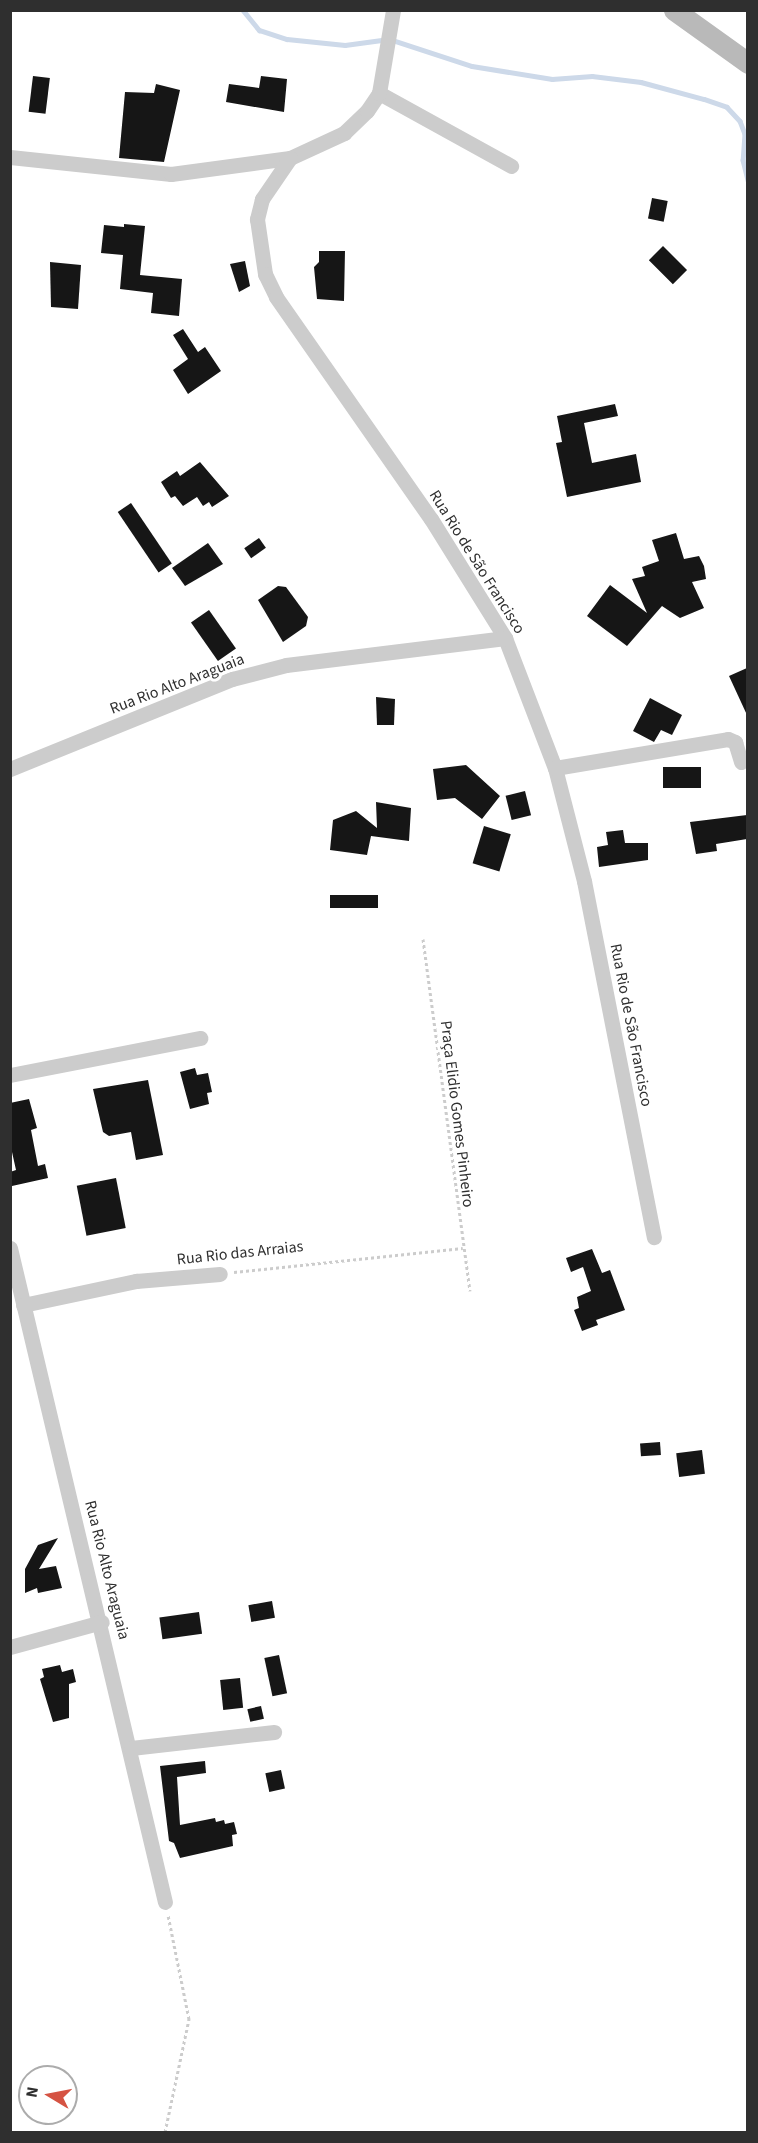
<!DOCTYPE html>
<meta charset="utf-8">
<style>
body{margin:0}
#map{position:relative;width:758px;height:2143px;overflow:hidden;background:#fff;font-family:"Source Sans 3",sans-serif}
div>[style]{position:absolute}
.stream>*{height:4.5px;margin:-2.25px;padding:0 2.25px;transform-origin:2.25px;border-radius:2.25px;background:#cdd9e9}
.building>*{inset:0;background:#161616;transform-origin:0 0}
.path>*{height:3px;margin-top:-1.5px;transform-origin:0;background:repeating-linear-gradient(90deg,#ccc 0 3px,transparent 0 6px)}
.street>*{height:15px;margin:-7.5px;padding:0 7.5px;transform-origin:7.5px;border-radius:7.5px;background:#ccc}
.secondary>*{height:21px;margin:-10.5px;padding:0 10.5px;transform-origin:10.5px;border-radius:10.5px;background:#b9b9b9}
span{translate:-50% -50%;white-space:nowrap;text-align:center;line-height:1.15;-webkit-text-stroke:6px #fff;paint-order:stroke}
.street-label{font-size:16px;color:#2f2f2f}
.frame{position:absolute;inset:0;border:12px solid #2f2f2f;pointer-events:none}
.north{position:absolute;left:18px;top:2065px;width:60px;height:60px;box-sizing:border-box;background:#fff;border:2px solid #acacac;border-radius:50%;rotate:280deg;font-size:16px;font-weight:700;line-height:24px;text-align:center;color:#2f2f2f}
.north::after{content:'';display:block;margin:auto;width:21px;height:27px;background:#d55343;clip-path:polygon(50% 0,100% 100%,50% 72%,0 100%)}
</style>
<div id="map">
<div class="stream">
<div style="left:243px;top:10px;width:26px;rotate:51deg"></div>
<div style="left:259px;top:30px;width:29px;rotate:18deg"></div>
<div style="left:287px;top:39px;width:58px;rotate:5.9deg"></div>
<div style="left:345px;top:45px;width:44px;rotate:-7.8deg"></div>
<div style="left:389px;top:39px;width:87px;rotate:18deg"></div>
<div style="left:472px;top:66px;width:81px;rotate:9.2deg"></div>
<div style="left:552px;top:79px;width:40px;rotate:-4.3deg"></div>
<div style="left:592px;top:76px;width:49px;rotate:7deg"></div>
<div style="left:641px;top:82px;width:65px;rotate:15.1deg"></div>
<div style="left:704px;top:99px;width:24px;rotate:19deg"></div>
<div style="left:727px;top:107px;width:19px;rotate:47deg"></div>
<div style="left:740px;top:121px;width:14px;rotate:69deg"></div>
<div style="left:745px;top:134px;width:26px;rotate:94deg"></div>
<div style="left:743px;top:160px;width:21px;rotate:76deg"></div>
</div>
<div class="building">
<div style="left:33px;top:76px;width:17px;height:36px;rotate:7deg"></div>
<div style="clip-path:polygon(261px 76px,287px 79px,284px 112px,226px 102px,229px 84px,259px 88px)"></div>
<div style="clip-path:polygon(156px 84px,180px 90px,164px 162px,119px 158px,125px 92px,154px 93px)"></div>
<div style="left:652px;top:198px;width:16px;height:21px;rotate:11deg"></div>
<div style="clip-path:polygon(124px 224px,145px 226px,140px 275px,182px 279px,179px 316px,151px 313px,153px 293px,120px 289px,123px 255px,101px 253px,104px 225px,124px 227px)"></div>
<div style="left:663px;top:246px;width:34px;height:20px;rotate:45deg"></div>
<div style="clip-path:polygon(319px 251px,345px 251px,344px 301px,317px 299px,314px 267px,319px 262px)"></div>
<div style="clip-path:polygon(245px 261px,250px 286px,239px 292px,230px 264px)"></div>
<div style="clip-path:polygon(50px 262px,81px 265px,78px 309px,51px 307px)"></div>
<div style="clip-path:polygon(183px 329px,198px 352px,205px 347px,221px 371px,188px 394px,173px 370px,188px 359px,173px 335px)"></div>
<div style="clip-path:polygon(615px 404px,618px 416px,584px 423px,592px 463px,636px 454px,641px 482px,567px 497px,556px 443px,562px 442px,557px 416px)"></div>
<div style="clip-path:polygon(200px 462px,229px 496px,212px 507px,209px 502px,203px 506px,197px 497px,183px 506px,175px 496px,171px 498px,161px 482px,177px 471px,180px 476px)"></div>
<div style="left:131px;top:503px;width:73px;height:16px;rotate:56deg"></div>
<div style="clip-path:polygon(676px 533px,684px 559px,699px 556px,704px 566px,706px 579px,692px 582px,704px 608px,680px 618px,662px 606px,627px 646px,587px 616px,610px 585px,647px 613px,632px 579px,645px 576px,642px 567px,659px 561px,652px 540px)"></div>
<div style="left:259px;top:538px;width:12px;height:18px;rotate:55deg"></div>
<div style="clip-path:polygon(208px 543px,223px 564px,185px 586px,172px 568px)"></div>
<div style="clip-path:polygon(278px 586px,286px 587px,308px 617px,306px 626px,283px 642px,258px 600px)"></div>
<div style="left:209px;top:610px;width:47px;height:22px;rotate:55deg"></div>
<div style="clip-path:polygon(747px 668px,747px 715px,729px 676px)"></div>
<div style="clip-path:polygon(376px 697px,395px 699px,394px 725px,377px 725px)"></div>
<div style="clip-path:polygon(650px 698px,682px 715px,672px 735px,661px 730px,654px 742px,633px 731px)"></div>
<div style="clip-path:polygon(466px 765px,500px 796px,482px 819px,455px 798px,437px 800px,433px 769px)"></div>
<div style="left:701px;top:767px;width:21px;height:38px;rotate:90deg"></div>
<div style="left:525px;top:791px;width:25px;height:20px;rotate:76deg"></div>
<div style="clip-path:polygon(376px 802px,411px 808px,409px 841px,371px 836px,367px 855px,330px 850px,333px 820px,356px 811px,377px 828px)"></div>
<div style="clip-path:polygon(747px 815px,747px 839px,716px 844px,717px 851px,696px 854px,690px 822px)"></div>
<div style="left:484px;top:826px;width:28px;height:39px;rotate:17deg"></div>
<div style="clip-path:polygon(623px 830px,625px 843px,648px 843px,648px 860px,599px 867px,597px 847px,608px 845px,606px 832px)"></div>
<div style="left:378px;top:895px;width:13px;height:48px;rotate:90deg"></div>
<div style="clip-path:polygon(195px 1068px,197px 1075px,208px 1073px,212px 1092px,207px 1093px,209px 1104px,190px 1109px,180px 1072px)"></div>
<div style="clip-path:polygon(148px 1080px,163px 1155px,136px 1160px,131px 1132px,109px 1136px,103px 1132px,93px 1089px)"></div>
<div style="clip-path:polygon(29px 1099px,37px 1128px,31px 1130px,38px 1166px,45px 1164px,48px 1178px,12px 1186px,10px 1172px,16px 1170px,10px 1143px,10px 1103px)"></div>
<div style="left:116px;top:1178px;width:51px;height:40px;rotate:79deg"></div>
<div style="clip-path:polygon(592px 1249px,602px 1273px,610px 1270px,625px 1310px,596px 1320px,598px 1325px,582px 1331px,574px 1310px,579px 1308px,577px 1297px,591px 1291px,583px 1267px,571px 1272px,566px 1258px)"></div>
<div style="left:660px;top:1442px;width:13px;height:20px;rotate:86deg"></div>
<div style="left:702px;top:1450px;width:24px;height:26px;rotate:83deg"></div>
<div style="clip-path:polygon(58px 1538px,39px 1569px,56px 1566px,62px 1588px,38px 1593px,37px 1588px,25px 1593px,25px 1569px,38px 1545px)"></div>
<div style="left:272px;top:1601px;width:17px;height:24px;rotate:80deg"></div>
<div style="left:199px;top:1612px;width:22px;height:40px;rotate:82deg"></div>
<div style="left:279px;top:1655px;width:39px;height:15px;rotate:78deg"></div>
<div style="clip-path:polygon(60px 1665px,62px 1672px,73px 1669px,76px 1682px,69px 1684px,69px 1718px,53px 1722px,40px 1679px,44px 1677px,42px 1669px)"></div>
<div style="left:240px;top:1678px;width:30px;height:20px;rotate:84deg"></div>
<div style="left:261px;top:1706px;width:13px;height:14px;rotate:77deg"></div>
<div style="clip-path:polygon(205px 1761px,206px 1773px,177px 1777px,180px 1825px,215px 1818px,216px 1822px,224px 1820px,225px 1824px,234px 1822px,237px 1834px,232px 1835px,233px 1846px,180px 1858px,174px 1843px,169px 1841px,160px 1766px)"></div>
<div style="left:281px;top:1770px;width:19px;height:16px;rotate:78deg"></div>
</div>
<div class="path">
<div style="left:423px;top:939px;width:355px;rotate:82.4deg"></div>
<div style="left:234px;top:1272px;width:230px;rotate:-6deg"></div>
<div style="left:165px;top:2132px;width:116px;rotate:-78deg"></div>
<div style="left:189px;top:2019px;width:106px;rotate:-101.4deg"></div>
</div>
<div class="street">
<div style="left:379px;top:93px;width:151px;rotate:28.9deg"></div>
<div style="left:10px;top:157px;width:162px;rotate:6deg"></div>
<div style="left:171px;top:174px;width:120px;rotate:-7.7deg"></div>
<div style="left:290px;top:158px;width:60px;rotate:-24.8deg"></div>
<div style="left:344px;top:133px;width:32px;rotate:-44deg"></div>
<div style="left:367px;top:111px;width:22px;rotate:-56deg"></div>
<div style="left:379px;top:93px;width:84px;rotate:-80.4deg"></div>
<div style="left:290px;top:158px;width:50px;rotate:124.3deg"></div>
<div style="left:262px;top:199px;width:21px;rotate:104deg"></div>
<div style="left:257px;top:219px;width:56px;rotate:81.7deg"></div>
<div style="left:265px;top:274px;width:25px;rotate:64deg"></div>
<div style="left:276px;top:297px;width:271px;rotate:55.1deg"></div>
<div style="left:431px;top:519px;width:140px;rotate:58.1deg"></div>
<div style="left:505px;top:638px;width:139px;rotate:69deg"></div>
<div style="left:555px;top:768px;width:117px;rotate:75.6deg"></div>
<div style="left:584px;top:881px;width:363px;rotate:78.9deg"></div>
<div style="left:555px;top:768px;width:175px;rotate:-9.5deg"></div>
<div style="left:728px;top:739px;width:8px;rotate:23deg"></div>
<div style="left:735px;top:742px;width:21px;rotate:73deg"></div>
<div style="left:10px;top:769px;width:240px;rotate:-22.1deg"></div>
<div style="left:232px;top:679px;width:56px;rotate:-14.5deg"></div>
<div style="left:286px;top:665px;width:221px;rotate:-7deg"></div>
<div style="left:10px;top:1075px;width:194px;rotate:-11deg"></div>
<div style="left:10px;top:1248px;width:672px;rotate:76.67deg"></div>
<div style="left:23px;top:1305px;width:116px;rotate:-12deg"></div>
<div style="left:136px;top:1281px;width:84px;rotate:-4.8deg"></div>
<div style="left:10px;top:1647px;width:95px;rotate:-15.2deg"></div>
<div style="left:131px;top:1748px;width:144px;rotate:-6.4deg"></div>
</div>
<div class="secondary">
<div style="left:674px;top:10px;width:91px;rotate:35.6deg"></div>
</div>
<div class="street-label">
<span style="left:477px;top:562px;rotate:58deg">Rua Rio de São Francisco</span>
<span style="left:177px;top:684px;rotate:-21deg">Rua Rio Alto Araguaia</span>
<span style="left:631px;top:1025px;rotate:79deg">Rua Rio de São Francisco</span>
<span style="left:457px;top:1114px;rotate:83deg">Praça Elidio Gomes Pinheiro</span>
<span style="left:240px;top:1253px;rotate:-6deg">Rua Rio das Arraias</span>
<span style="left:107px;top:1570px;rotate:76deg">Rua Rio Alto Araguaia</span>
</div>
<div class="frame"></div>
<div class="north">N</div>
</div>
